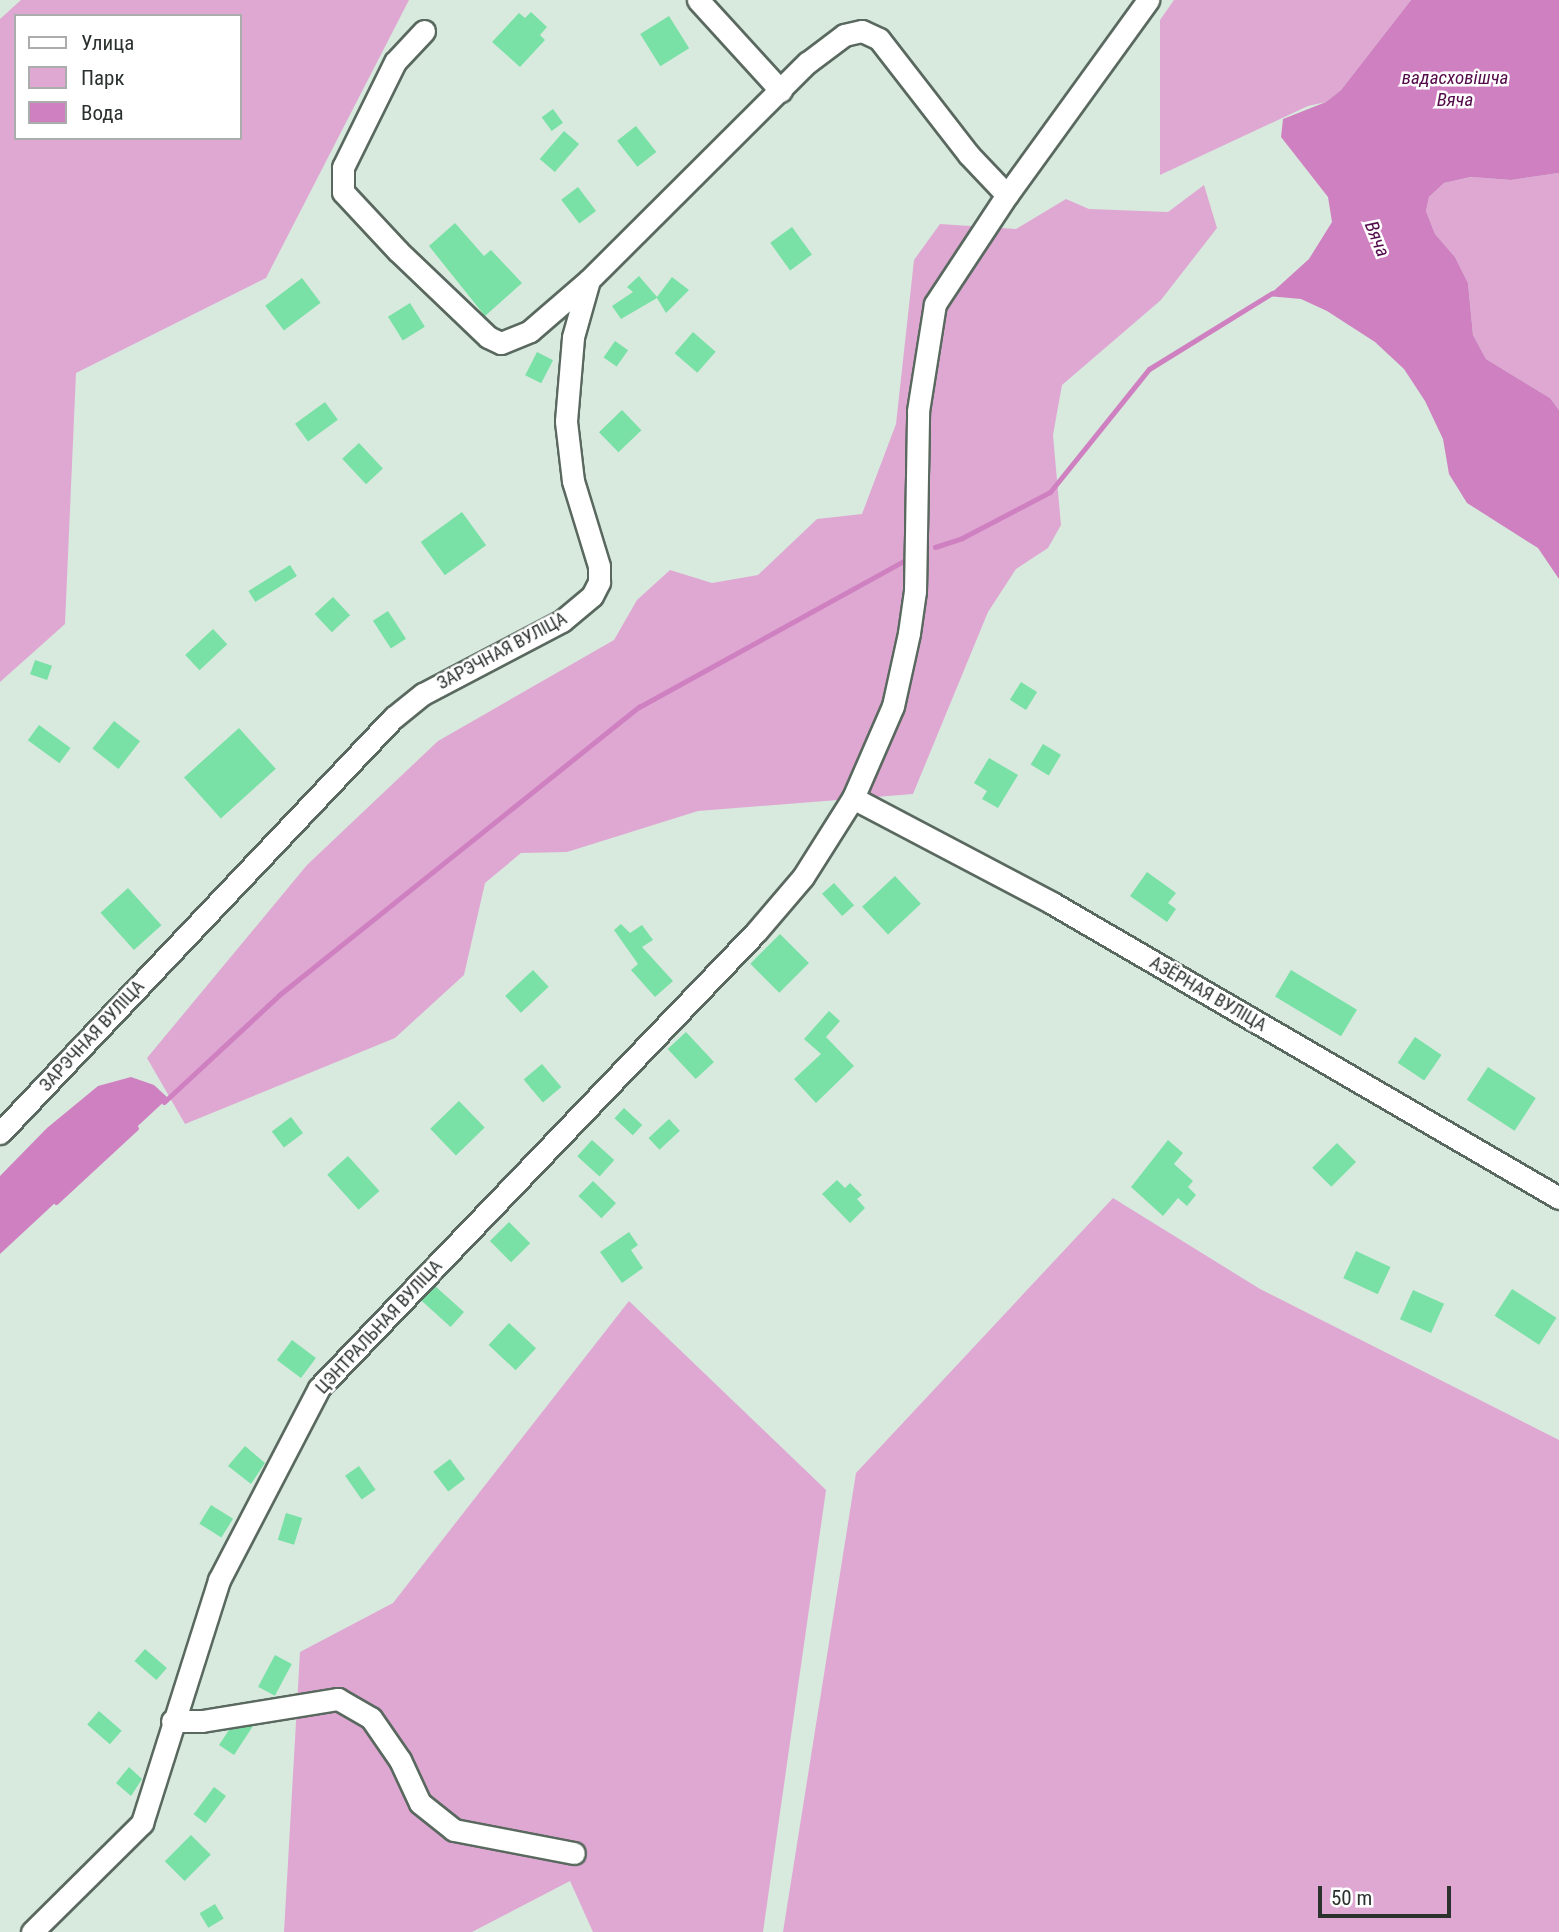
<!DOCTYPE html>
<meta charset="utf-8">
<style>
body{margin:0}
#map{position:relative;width:1559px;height:1932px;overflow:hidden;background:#d8eade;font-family:"Roboto Condensed",sans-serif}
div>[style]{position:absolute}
.green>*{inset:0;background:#dfa8d3}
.water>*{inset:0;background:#cf80c0}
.stream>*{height:5px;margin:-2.5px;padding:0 2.5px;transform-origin:2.5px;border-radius:2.5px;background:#cf80c0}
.building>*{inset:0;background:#79e0a6;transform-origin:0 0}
.roads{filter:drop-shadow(2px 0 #5a695f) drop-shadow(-2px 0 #5a695f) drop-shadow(0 2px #5a695f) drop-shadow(0 -2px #5a695f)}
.minor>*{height:21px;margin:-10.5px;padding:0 10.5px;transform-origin:10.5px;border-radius:10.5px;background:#fff}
span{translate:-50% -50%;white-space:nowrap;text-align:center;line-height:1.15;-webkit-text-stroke:5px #fff;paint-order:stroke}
.street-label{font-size:18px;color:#2b322e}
.water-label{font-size:19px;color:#540b4a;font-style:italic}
.legend{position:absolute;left:14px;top:14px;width:228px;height:126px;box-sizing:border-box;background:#fff;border:2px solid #aaadab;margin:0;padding:9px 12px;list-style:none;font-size:21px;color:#2b322e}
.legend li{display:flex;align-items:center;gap:14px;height:35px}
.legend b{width:35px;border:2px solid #aaadab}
.scale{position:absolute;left:1318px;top:1886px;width:133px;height:32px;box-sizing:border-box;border:4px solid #2b322e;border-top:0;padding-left:9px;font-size:21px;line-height:24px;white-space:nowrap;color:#2b322e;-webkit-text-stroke:5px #fff;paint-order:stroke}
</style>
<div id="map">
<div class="green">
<div style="clip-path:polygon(evenodd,21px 0,409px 0,266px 278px,76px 373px,65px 624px,0 682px,0 19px,21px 0,16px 16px,240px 16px,240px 138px,16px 138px,16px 16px)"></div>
<div style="clip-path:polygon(1174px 0,1411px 0,1341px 90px,1326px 102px,1308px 106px,1160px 175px,1160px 20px)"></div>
<div style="clip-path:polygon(1559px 173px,1559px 410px,1550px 398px,1486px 359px,1473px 335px,1468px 283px,1455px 257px,1435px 234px,1426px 211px,1429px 197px,1444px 183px,1472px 177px,1511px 180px)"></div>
<div style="clip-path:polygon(1204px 185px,1217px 228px,1161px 300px,1062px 385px,1053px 435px,1061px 525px,1048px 548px,1016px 569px,988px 612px,913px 794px,698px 811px,567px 852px,521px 853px,485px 883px,464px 975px,395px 1038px,185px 1124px,147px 1058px,307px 865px,438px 741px,614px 640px,637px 600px,670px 570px,712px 583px,758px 575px,817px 519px,862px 514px,896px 424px,914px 260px,940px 224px,1016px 229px,1066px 199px,1089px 209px,1168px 212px)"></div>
<div style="clip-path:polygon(1113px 1198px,1260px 1289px,1559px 1440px,1559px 1932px,783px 1932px,856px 1473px)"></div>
<div style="clip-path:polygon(629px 1301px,826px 1490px,763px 1932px,593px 1932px,570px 1881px,472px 1932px,284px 1932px,300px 1652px,393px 1603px)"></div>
</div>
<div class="water">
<div style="clip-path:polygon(1411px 0,1559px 0,1559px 173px,1511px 180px,1471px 177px,1444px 183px,1429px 197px,1426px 211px,1435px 234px,1455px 257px,1468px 283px,1473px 335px,1486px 359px,1550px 398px,1559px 410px,1559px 579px,1538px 548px,1467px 503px,1449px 474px,1443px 439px,1425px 401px,1404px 369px,1375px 342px,1327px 311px,1301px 299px,1268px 296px,1309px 259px,1332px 222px,1328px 197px,1281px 137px,1283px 119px,1326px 102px,1341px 90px)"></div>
<div style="clip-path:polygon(131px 1077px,154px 1085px,168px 1098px,0 1254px,0 1176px,47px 1128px,98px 1086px)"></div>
</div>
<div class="stream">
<div style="left:935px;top:547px;width:28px;rotate:-18deg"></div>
<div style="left:962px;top:538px;width:99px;rotate:-27.6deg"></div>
<div style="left:1050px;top:492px;width:158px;rotate:-51.2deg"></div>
<div style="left:1149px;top:369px;width:145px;rotate:-31.7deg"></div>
<div style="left:164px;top:1102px;width:157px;rotate:-42.9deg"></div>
<div style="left:279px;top:995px;width:461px;rotate:-38.7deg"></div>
<div style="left:639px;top:707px;width:303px;rotate:-28.9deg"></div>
<div style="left:56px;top:1202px;width:109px;rotate:-42.8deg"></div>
</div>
<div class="building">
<div style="clip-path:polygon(531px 12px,547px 27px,540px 35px,545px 40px,520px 67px,492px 42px,519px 13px,525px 18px)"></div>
<div style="left:669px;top:16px;width:38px;height:34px;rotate:58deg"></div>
<div style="left:553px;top:109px;width:17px;height:14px;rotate:54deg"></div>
<div style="left:636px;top:126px;width:33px;height:24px;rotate:52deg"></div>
<div style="left:564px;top:131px;width:20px;height:37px;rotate:41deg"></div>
<div style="left:578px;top:187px;width:30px;height:21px;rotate:53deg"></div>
<div style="clip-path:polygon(455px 223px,484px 256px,491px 250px,522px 283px,485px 316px,429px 246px)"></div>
<div style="left:792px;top:227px;width:34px;height:27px;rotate:54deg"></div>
<div style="clip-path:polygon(639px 276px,657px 297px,672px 277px,689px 290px,666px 313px,657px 298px,621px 319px,612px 306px,633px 292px,627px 287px)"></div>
<div style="left:302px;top:278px;width:31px;height:46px;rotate:53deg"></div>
<div style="left:410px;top:303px;width:28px;height:26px;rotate:58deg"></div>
<div style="left:693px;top:332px;width:30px;height:28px;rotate:41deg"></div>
<div style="left:615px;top:341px;width:16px;height:20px;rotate:35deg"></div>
<div style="left:537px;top:352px;width:18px;height:26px;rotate:27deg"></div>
<div style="left:325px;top:402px;width:22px;height:37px;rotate:54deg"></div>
<div style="left:622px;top:410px;width:28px;height:32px;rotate:46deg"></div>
<div style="left:359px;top:443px;width:35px;height:23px;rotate:47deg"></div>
<div style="left:462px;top:512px;width:41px;height:51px;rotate:54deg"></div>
<div style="left:290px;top:565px;width:13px;height:49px;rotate:58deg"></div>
<div style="left:333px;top:597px;width:25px;height:25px;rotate:47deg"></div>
<div style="left:388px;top:611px;width:33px;height:18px;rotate:57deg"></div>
<div style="left:213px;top:629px;width:21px;height:38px;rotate:47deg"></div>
<div style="left:35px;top:660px;width:18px;height:15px;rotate:19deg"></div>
<div style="left:1021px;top:682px;width:19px;height:21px;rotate:32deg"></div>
<div style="left:114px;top:721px;width:33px;height:35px;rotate:38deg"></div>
<div style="left:39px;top:725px;width:39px;height:19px;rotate:36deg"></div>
<div style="left:239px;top:728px;width:55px;height:74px;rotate:48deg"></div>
<div style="left:1043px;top:744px;width:21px;height:24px;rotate:31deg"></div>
<div style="clip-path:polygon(989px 758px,1018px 775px,998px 808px,982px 799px,987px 791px,974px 783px)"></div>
<div style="clip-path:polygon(1147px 872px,1176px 893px,1168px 903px,1176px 909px,1167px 922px,1130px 896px)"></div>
<div style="left:895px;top:876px;width:38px;height:45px;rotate:47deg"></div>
<div style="left:834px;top:883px;width:30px;height:16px;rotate:48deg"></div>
<div style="left:128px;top:888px;width:50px;height:37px;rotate:48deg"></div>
<div style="clip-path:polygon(621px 924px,630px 933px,642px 925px,653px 940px,642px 947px,673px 981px,655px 997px,631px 970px,638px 964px,614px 930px)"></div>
<div style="left:780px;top:934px;width:41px;height:42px;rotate:45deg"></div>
<div style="left:533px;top:970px;width:23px;height:38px;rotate:47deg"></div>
<div style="left:1291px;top:970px;width:77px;height:31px;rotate:31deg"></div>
<div style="clip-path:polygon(829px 1011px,840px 1021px,826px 1037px,854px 1066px,816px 1103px,794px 1079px,821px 1054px,804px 1039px)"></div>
<div style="left:686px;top:1032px;width:41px;height:25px;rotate:47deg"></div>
<div style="left:1415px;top:1037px;width:32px;height:31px;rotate:34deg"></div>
<div style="left:542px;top:1064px;width:30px;height:24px;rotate:50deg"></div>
<div style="left:1488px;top:1067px;width:57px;height:39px;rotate:33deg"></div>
<div style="left:459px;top:1101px;width:37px;height:40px;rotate:46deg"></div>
<div style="left:624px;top:1108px;width:25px;height:14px;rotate:43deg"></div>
<div style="left:291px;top:1117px;width:20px;height:24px;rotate:53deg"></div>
<div style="left:669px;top:1119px;width:16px;height:28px;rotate:47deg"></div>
<div style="left:592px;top:1140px;width:30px;height:22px;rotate:42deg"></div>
<div style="clip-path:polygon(1168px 1140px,1183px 1153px,1174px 1164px,1193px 1181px,1188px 1187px,1196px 1195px,1187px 1206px,1178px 1198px,1163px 1216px,1131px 1187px)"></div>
<div style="left:1337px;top:1143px;width:27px;height:35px;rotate:45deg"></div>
<div style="left:348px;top:1156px;width:47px;height:28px;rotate:48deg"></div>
<div style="clip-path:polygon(837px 1180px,845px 1188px,850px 1183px,862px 1195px,857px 1199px,865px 1208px,850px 1223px,822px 1194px)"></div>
<div style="left:593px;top:1181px;width:32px;height:21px;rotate:44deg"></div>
<div style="left:509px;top:1222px;width:30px;height:27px;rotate:45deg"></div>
<div style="clip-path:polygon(629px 1232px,638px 1245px,631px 1250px,643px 1268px,622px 1283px,600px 1252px)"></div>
<div style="left:1356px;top:1251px;width:38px;height:30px;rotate:25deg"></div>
<div style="left:435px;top:1286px;width:39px;height:20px;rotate:42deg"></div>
<div style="left:1512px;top:1289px;width:53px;height:32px;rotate:33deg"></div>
<div style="left:1413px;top:1290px;width:34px;height:32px;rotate:24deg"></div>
<div style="left:509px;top:1323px;width:37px;height:30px;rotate:43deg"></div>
<div style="left:292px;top:1340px;width:30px;height:25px;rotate:37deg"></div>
<div style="clip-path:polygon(245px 1446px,265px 1463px,251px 1484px,228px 1466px)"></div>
<div style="left:450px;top:1459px;width:25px;height:21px;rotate:53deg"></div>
<div style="left:359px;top:1466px;width:29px;height:17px;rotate:55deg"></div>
<div style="left:211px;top:1505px;width:26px;height:22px;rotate:32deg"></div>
<div style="left:286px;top:1513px;width:17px;height:28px;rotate:17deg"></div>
<div style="left:145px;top:1649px;width:29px;height:16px;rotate:41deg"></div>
<div style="left:275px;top:1655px;width:19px;height:36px;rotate:28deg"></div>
<div style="left:99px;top:1711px;width:30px;height:18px;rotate:41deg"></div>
<div style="clip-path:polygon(253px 1726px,234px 1755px,219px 1745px,229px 1730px)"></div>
<div style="clip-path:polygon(129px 1767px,142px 1779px,131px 1796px,116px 1783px)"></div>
<div style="left:214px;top:1787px;width:15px;height:34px;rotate:37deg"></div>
<div style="left:191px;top:1835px;width:28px;height:37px;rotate:45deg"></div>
<div style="left:215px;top:1904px;width:17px;height:18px;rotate:59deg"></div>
</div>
<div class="roads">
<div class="minor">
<div style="left:698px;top:0;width:123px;rotate:47.6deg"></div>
<div style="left:424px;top:31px;width:42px;rotate:133.1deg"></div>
<div style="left:395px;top:62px;width:117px;rotate:116.3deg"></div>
<div style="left:343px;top:167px;width:25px;rotate:90deg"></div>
<div style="left:343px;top:192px;width:81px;rotate:47deg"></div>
<div style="left:398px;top:251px;width:124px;rotate:43.7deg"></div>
<div style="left:488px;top:337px;width:14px;rotate:25deg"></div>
<div style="left:501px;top:343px;width:31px;rotate:-22deg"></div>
<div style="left:530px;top:331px;width:78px;rotate:-40.8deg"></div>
<div style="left:853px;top:798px;width:225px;rotate:27.8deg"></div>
<div style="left:1052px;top:903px;width:587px;rotate:30.19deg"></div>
<div style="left:0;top:1133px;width:572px;rotate:-46.56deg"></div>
<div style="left:393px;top:718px;width:38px;rotate:-39deg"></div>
<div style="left:423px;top:694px;width:157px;rotate:-27.7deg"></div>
<div style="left:562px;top:621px;width:39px;rotate:-40deg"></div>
<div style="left:592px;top:596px;width:16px;rotate:-63deg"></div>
<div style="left:599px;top:582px;width:16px;rotate:-90deg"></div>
<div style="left:599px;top:566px;width:89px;rotate:-107deg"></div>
<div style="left:573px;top:481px;width:60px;rotate:-96.7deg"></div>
<div style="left:566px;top:421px;width:84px;rotate:-85.2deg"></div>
<div style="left:573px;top:337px;width:59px;rotate:-74.3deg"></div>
<div style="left:589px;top:280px;width:308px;rotate:-44.9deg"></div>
<div style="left:807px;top:63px;width:46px;rotate:-37.1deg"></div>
<div style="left:844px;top:35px;width:18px;rotate:-13deg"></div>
<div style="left:862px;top:31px;width:19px;rotate:25deg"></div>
<div style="left:879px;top:39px;width:147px;rotate:52.2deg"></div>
<div style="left:969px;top:155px;width:55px;rotate:46.5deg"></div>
<div style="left:172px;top:1721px;width:30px"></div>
<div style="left:202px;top:1721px;width:138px;rotate:-9.2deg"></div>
<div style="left:338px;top:1699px;width:38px;rotate:30deg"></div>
<div style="left:371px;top:1718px;width:51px;rotate:55.4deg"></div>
<div style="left:400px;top:1760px;width:47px;rotate:65.1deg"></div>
<div style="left:420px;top:1803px;width:43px;rotate:38.5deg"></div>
<div style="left:454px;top:1830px;width:122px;rotate:10.9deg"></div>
<div style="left:32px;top:1932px;width:155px;rotate:-44.7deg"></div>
<div style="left:142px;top:1823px;width:255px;rotate:-72.4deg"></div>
<div style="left:219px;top:1580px;width:216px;rotate:-62.5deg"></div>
<div style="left:319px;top:1388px;width:632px;rotate:-46.22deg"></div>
<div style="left:756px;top:932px;width:72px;rotate:-49.5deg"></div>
<div style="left:803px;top:877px;width:93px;rotate:-57.7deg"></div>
<div style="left:853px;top:798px;width:100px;rotate:-66.5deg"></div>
<div style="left:893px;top:706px;width:75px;rotate:-77.6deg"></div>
<div style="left:909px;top:633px;width:42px;rotate:-81.9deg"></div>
<div style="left:915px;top:591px;width:180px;rotate:-89deg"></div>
<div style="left:918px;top:411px;width:108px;rotate:-81deg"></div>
<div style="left:935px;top:304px;width:131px;rotate:-56.6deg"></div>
<div style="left:1007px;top:195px;width:241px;rotate:-54.1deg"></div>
</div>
</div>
<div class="street-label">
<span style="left:502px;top:651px;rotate:-28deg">ЗАРЭЧНАЯ ВУЛІЦА</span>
<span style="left:1208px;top:994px;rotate:30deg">АЗЁРНАЯ ВУЛІЦА</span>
<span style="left:92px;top:1036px;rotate:-47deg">ЗАРЭЧНАЯ ВУЛІЦА</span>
<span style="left:379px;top:1327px;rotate:-47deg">ЦЭНТРАЛЬНАЯ ВУЛІЦА</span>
</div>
<div class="water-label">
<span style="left:1455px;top:89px">вадасховішча<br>Вяча</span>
<span style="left:1377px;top:239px;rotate:68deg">Вяча</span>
</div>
<ul class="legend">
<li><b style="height:9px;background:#fff"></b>Улица</li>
<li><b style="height:19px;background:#dfa8d3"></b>Парк</li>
<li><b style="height:19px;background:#cf80c0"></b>Вода</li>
</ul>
<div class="scale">50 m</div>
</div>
